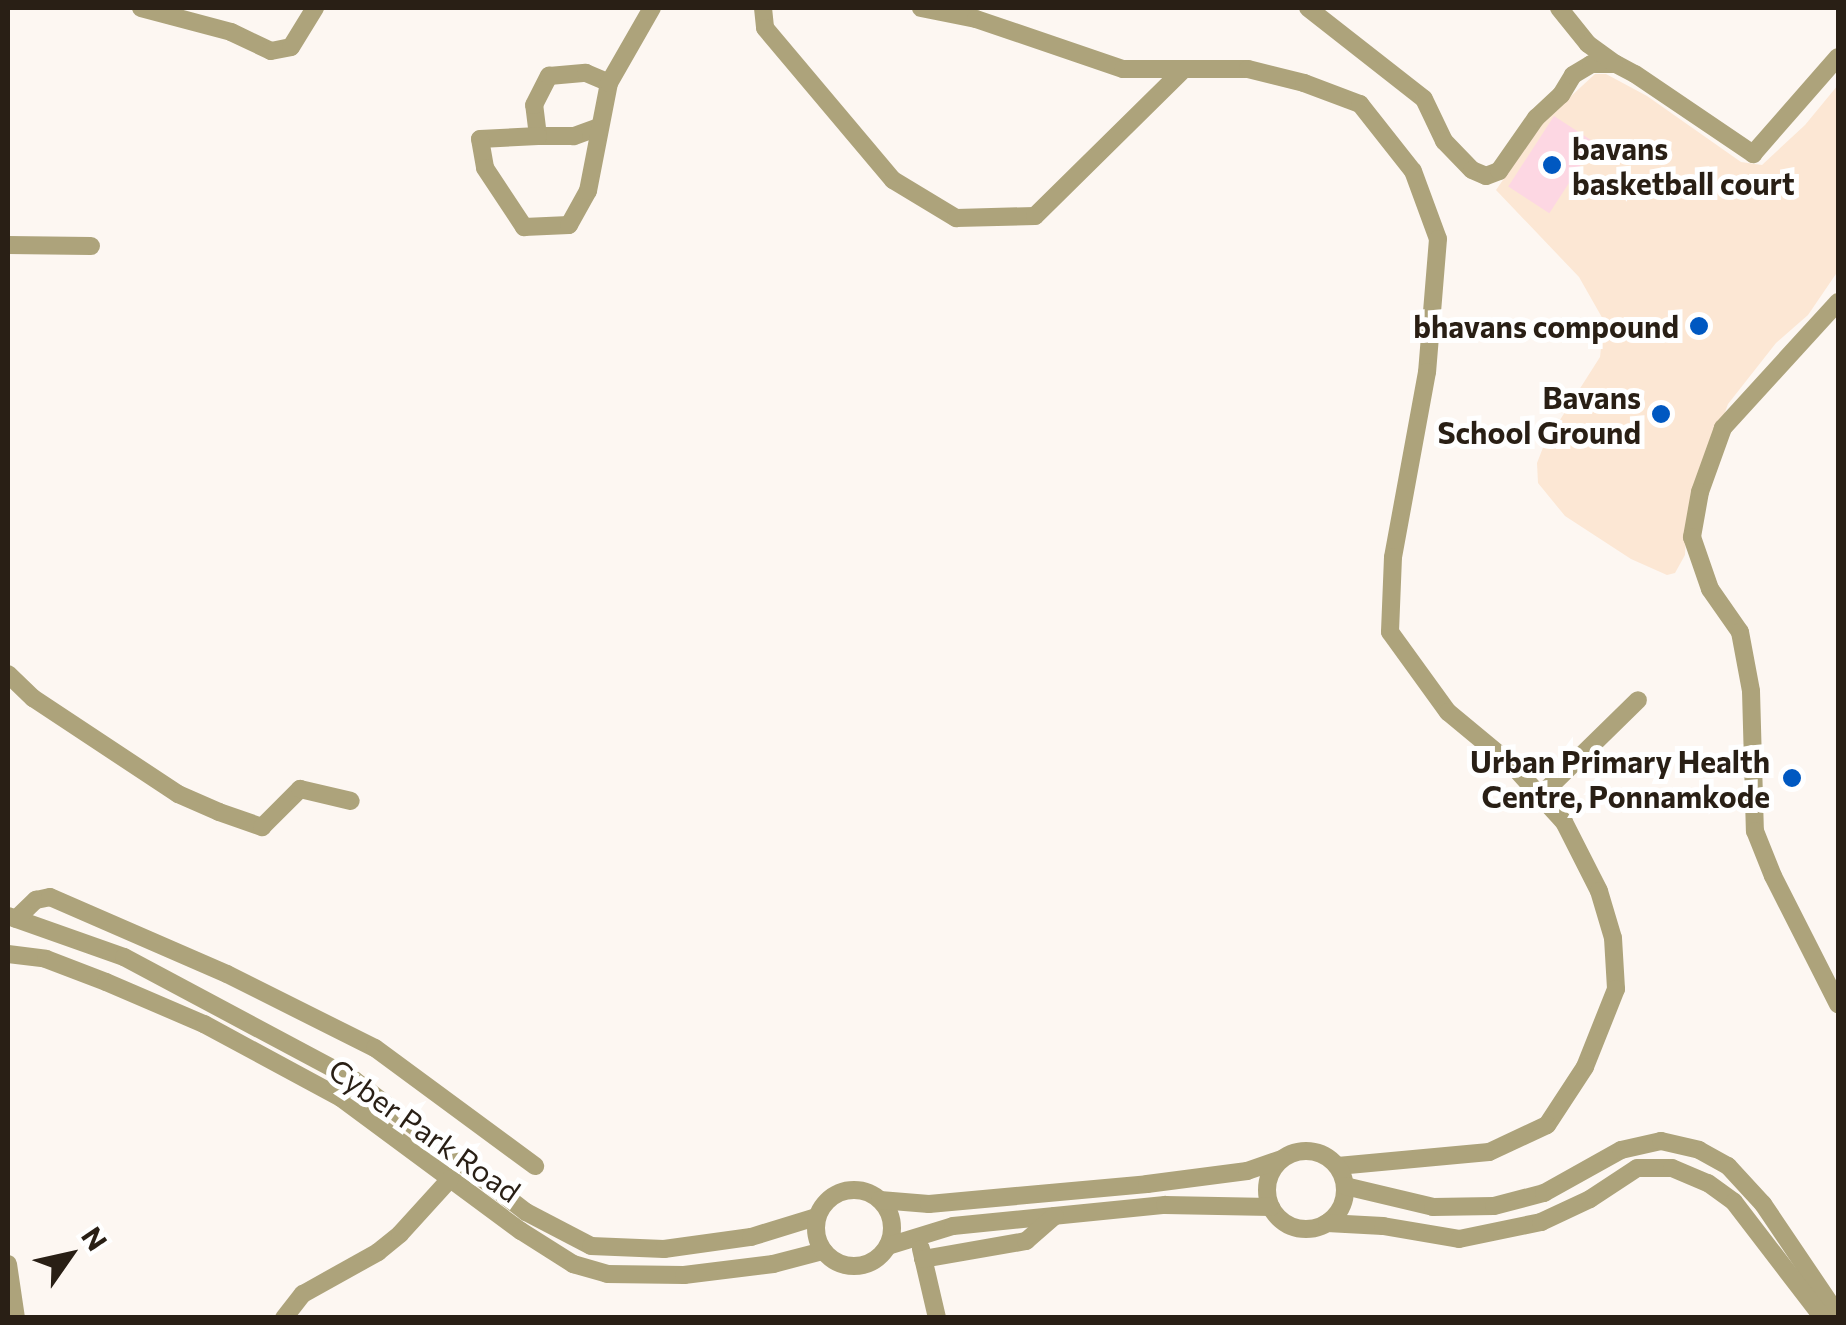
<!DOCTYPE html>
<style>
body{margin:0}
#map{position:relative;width:1846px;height:1325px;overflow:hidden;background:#fdf7f2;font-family:Commissioner,sans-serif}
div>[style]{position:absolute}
.built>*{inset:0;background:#fce7d4}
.green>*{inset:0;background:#fdd7e3;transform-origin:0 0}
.minor>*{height:18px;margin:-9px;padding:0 9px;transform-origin:9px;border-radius:9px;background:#ada37b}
.minor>.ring{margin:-9px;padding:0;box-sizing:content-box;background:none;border:18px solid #ada37b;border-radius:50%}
.dots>*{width:28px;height:28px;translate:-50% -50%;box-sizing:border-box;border:5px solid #fff;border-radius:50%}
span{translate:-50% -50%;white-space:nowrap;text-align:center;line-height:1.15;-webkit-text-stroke:10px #fff;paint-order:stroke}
.poi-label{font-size:30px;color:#291f15;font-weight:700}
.left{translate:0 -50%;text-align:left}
.right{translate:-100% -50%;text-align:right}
.street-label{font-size:30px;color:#291f15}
.frame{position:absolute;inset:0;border:10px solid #291f15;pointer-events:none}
.north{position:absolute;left:20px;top:1205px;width:100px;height:100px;-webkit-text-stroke:8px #fff;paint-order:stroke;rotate:56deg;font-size:28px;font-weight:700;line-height:40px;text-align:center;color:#291f15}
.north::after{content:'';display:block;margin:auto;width:35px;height:45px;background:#291f15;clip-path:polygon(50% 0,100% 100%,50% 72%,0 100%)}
</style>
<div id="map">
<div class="built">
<div style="clip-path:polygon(1595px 74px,1606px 74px,1647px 96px,1741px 162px,1762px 165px,1805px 125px,1838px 85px,1838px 271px,1808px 315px,1776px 343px,1728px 404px,1687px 518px,1685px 555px,1675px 573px,1667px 575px,1631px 559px,1565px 516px,1538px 483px,1537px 463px,1544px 445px,1600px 357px,1604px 321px,1579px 277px,1496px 190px,1544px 121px)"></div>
</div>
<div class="green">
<div style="left:1554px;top:116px;width:49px;height:84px;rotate:33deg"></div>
</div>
<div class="minor">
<div style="left:141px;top:8px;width:93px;rotate:14.9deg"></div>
<div style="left:231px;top:32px;width:44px;rotate:25.4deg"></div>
<div style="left:271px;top:51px;width:20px;rotate:-11deg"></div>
<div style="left:291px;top:47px;width:46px;rotate:-58.4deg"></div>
<div style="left:763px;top:8px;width:20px;rotate:84deg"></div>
<div style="left:765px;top:28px;width:199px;rotate:49.9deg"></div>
<div style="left:893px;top:180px;width:74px;rotate:31.1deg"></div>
<div style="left:956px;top:218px;width:79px;rotate:-1.5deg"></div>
<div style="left:1035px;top:216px;width:206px;rotate:-44.6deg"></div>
<div style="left:921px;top:8px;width:56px;rotate:11.3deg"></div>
<div style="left:976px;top:19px;width:155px;rotate:18.8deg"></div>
<div style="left:1123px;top:69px;width:125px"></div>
<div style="left:1248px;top:69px;width:58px;rotate:14deg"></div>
<div style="left:1304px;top:83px;width:60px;rotate:20.6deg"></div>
<div style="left:1360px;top:104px;width:85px;rotate:51.7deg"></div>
<div style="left:1413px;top:171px;width:72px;rotate:69.8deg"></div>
<div style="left:1438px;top:239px;width:133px;rotate:94.7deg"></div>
<div style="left:1427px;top:372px;width:188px;rotate:100.4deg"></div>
<div style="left:1393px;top:557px;width:75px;rotate:92.3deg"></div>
<div style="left:1390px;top:632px;width:99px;rotate:54.1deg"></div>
<div style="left:1448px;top:712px;width:85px;rotate:39.7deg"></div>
<div style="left:1513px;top:766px;width:76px;rotate:47.7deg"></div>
<div style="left:1564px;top:822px;width:77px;rotate:63.1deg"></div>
<div style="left:1599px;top:891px;width:49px;rotate:73.4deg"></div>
<div style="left:1613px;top:938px;width:51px;rotate:86.6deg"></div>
<div style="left:1616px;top:989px;width:84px;rotate:111.7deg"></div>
<div style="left:1585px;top:1067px;width:69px;rotate:123.2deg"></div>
<div style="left:1547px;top:1125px;width:64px;rotate:155deg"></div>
<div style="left:1489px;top:1152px;width:152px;rotate:174.7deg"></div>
<div style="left:1308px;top:8px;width:147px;rotate:38.1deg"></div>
<div style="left:1424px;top:99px;width:47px;rotate:64.5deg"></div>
<div style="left:1444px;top:141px;width:40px;rotate:46deg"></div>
<div style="left:1472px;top:170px;width:15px;rotate:23deg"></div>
<div style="left:1486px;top:176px;width:14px;rotate:-21deg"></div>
<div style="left:1499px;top:171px;width:65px;rotate:-55.1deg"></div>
<div style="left:1536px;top:118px;width:34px;rotate:-43deg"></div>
<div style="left:1561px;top:95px;width:23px;rotate:-59deg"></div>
<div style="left:1573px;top:75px;width:21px;rotate:-31deg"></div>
<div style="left:1591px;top:64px;width:25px"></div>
<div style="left:1616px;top:64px;width:21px;rotate:28deg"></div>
<div style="left:1635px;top:74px;width:143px;rotate:34.1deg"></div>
<div style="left:1753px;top:154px;width:129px;rotate:-48.8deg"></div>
<div style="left:1559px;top:8px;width:46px;rotate:51.1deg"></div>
<div style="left:1588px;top:44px;width:32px;rotate:36deg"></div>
<div style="left:599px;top:127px;width:27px;rotate:160deg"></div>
<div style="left:574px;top:136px;width:36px;rotate:180deg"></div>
<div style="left:538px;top:136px;width:31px;rotate:-97deg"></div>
<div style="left:534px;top:105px;width:33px;rotate:-63deg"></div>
<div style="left:549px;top:76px;width:37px;rotate:-5deg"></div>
<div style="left:586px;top:73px;width:25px;rotate:23deg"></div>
<div style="left:538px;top:136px;width:58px;rotate:177deg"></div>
<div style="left:480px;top:139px;width:29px;rotate:80deg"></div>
<div style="left:485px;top:168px;width:71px;rotate:56.5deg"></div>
<div style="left:524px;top:227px;width:45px;rotate:-2.5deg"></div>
<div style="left:569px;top:225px;width:39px;rotate:-61deg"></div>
<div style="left:588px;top:191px;width:110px;rotate:-79deg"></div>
<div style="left:609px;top:83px;width:86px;rotate:-60.2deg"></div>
<div style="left:8px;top:245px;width:83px;rotate:0.7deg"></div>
<div style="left:1838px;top:302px;width:171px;rotate:132.4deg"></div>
<div style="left:1723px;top:428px;width:68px;rotate:109.8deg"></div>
<div style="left:1700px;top:492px;width:46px;rotate:100.1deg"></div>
<div style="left:1692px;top:537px;width:55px;rotate:70.9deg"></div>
<div style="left:1710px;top:589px;width:52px;rotate:55.1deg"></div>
<div style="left:1740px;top:632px;width:60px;rotate:79.4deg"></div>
<div style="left:1751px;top:691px;width:140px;rotate:88.4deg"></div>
<div style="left:1755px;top:831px;width:48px;rotate:68.2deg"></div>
<div style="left:1773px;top:876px;width:144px;rotate:63.1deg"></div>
<div style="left:8px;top:674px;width:35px;rotate:44deg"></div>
<div style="left:33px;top:698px;width:174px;rotate:33.5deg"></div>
<div style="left:178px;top:794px;width:45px;rotate:23.7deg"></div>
<div style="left:219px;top:812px;width:46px;rotate:19.2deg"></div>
<div style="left:262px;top:827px;width:54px;rotate:-45deg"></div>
<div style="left:300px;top:789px;width:52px;rotate:13.2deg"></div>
<div style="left:1540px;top:796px;width:137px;rotate:-44.4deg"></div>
<div style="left:8px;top:916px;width:123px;rotate:19.5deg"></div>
<div style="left:124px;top:957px;width:261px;rotate:28.1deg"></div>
<div style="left:354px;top:1080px;width:217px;rotate:37.5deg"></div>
<div style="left:526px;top:1212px;width:73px;rotate:27.6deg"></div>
<div style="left:591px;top:1246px;width:73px;rotate:2.4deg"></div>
<div style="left:664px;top:1249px;width:88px;rotate:-7.9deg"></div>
<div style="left:751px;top:1237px;width:68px;rotate:-17.1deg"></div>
<div style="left:16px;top:919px;width:28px;rotate:-44deg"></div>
<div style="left:36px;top:900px;width:14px;rotate:-12deg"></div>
<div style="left:50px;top:897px;width:193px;rotate:23.5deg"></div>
<div style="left:227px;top:974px;width:165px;rotate:26.6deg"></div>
<div style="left:375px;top:1048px;width:199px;rotate:36.4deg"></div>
<div style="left:8px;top:954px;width:38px;rotate:7deg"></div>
<div style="left:46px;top:959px;width:64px;rotate:21deg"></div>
<div style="left:106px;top:982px;width:107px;rotate:23.2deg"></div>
<div style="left:204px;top:1024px;width:156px;rotate:28.4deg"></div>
<div style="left:341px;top:1098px;width:224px;rotate:36.5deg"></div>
<div style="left:521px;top:1231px;width:62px;rotate:32.4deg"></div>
<div style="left:573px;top:1264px;width:35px;rotate:16deg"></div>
<div style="left:607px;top:1274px;width:77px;rotate:0.7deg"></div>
<div style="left:684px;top:1275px;width:90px;rotate:-7deg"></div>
<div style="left:773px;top:1264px;width:52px;rotate:-14.6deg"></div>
<div class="ring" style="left:1267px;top:1151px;width:60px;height:60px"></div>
<div style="left:1345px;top:1186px;width:90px;rotate:13.4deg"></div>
<div style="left:1433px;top:1207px;width:61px;rotate:-0.9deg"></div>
<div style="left:1494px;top:1206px;width:52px;rotate:-14.6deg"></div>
<div style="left:1544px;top:1193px;width:88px;rotate:-29.2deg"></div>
<div style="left:1621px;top:1150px;width:41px;rotate:-12.7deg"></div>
<div style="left:1661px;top:1141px;width:39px;rotate:13deg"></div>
<div style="left:1699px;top:1150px;width:33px;rotate:29deg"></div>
<div style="left:1728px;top:1166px;width:52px;rotate:47.4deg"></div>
<div style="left:1763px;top:1204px;width:134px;rotate:56deg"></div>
<div class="ring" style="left:816px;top:1190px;width:58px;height:58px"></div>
<div style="left:880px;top:1200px;width:49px;rotate:4.7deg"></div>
<div style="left:929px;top:1204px;width:219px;rotate:-5.2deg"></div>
<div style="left:1147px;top:1184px;width:101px;rotate:-7.4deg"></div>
<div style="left:1247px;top:1171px;width:36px;rotate:-19deg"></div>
<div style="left:1327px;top:1223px;width:56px;rotate:3.1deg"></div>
<div style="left:1383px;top:1226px;width:77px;rotate:9.7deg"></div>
<div style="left:1459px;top:1239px;width:84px;rotate:-11.7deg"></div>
<div style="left:1541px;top:1222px;width:54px;rotate:-25.1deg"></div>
<div style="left:1590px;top:1199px;width:56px;rotate:-33.4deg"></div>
<div style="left:1637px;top:1168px;width:35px"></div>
<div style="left:1672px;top:1168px;width:39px;rotate:23deg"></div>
<div style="left:1708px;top:1183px;width:32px;rotate:36deg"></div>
<div style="left:1734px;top:1202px;width:146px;rotate:52.5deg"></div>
<div style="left:888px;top:1246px;width:68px;rotate:-17.1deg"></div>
<div style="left:953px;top:1226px;width:213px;rotate:-5.7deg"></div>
<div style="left:1165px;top:1205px;width:106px;rotate:1.1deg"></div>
<div style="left:921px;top:1249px;width:71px;rotate:76.9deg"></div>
<div style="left:923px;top:1259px;width:105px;rotate:-9.9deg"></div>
<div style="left:1026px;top:1241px;width:38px;rotate:-41deg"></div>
<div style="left:8px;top:1264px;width:55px;rotate:81.6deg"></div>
<div style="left:284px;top:1318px;width:31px;rotate:-52deg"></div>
<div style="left:303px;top:1294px;width:86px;rotate:-29.2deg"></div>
<div style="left:378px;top:1252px;width:28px;rotate:-39deg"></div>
<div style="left:400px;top:1234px;width:74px;rotate:-47.7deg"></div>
</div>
<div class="dots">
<div style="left:1552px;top:165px;background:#0058c1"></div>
<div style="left:1699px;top:326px;background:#0058c1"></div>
<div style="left:1661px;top:414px;background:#0058c1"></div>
<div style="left:1792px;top:778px;background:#0058c1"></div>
</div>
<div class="poi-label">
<span class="left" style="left:1572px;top:165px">bavans<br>basketball court</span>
<span class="right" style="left:1679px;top:326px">bhavans compound</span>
<span class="right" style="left:1641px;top:414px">Bavans<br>School Ground</span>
<span class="right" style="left:1770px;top:778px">Urban Primary Health<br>Centre, Ponnamkode</span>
</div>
<div class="street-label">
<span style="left:425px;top:1130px;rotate:35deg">Cyber Park Road</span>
</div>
<div class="frame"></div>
<div class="north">N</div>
</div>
